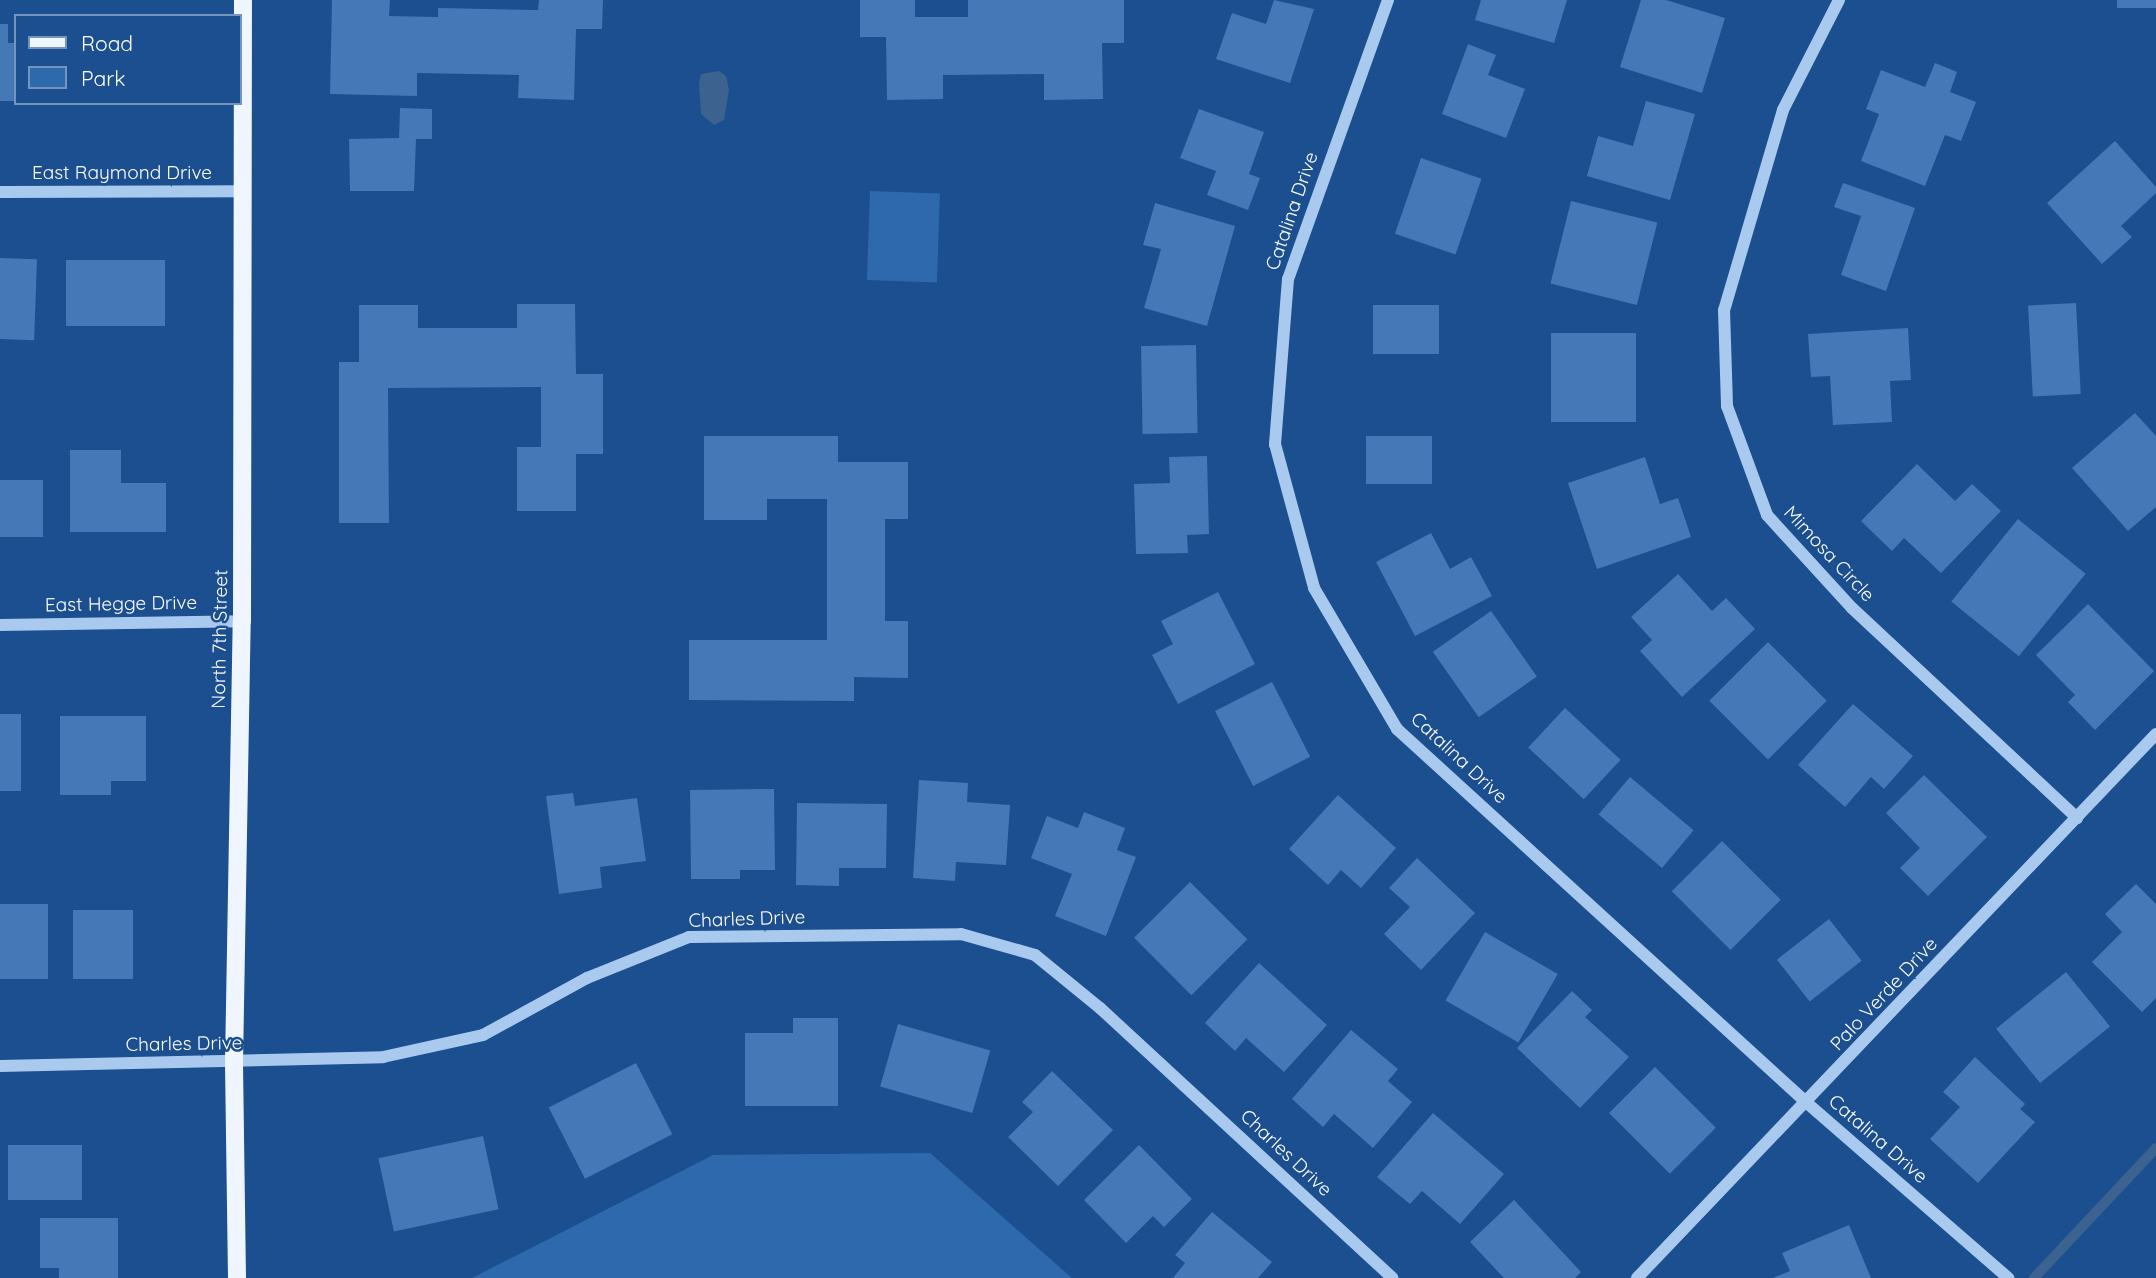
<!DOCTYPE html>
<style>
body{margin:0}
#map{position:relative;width:2156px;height:1278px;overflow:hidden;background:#1b4f8f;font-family:Quicksand,sans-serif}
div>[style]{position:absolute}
.green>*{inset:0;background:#2e69ad;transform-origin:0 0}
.water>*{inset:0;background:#3c6290}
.stream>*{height:10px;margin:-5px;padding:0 5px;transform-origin:5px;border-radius:5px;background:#3c6290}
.building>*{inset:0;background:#4478b7;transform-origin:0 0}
.minor>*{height:12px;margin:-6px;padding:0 6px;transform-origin:6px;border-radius:6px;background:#a9c9ee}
.major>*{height:18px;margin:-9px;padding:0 9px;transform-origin:9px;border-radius:9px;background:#f0f6ff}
span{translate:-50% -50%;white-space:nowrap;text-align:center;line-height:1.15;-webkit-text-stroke:5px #1b4f8f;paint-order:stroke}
.street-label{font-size:19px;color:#fff}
.legend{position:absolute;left:14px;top:14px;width:228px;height:91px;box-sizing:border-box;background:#1b4f8f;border:2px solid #7695bc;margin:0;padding:9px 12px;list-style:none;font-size:21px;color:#fff}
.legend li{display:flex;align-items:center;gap:14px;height:35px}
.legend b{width:35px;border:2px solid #7695bc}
</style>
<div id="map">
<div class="green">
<div style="left:870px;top:191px;width:70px;height:89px;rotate:2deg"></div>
<div style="clip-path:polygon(930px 1153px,1072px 1278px,472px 1278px,713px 1155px)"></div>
</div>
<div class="water">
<div style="clip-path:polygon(719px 71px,726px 76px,729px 90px,724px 120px,714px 125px,701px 114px,699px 83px,701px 74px)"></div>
</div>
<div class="stream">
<div style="left:2034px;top:1278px;width:178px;rotate:-46.8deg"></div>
</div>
<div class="building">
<div style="clip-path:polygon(332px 0,390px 0,389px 16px,438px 17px,438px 8px,538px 10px,539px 0,603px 0,602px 29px,576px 29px,574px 100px,518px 98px,519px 75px,417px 73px,417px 96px,330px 94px)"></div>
<div style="clip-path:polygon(860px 0,915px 0,915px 17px,968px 17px,968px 0,1124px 0,1124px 43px,1102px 43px,1103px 99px,1044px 100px,1044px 74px,943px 75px,943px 99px,887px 100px,886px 37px,860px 37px)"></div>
<div style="clip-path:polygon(1274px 0,1314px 9px,1290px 83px,1216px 59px,1232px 13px,1266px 24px)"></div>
<div style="clip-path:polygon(1481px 0,1567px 0,1554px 43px,1475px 20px)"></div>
<div style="clip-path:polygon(1641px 0,1666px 0,1725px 18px,1702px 93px,1620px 67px)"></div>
<div style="left:2117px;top:0;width:39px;height:8px"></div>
<div style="clip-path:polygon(0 24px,8px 24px,8px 43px,16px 43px,16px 101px,0 101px)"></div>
<div style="clip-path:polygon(1468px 44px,1496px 55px,1488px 75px,1525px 89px,1506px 138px,1442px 114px)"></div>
<div style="clip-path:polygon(1935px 63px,1957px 72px,1950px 92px,1976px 102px,1961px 141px,1945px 135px,1925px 186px,1861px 161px,1879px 114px,1866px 109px,1881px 70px,1925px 87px)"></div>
<div style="clip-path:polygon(1646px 101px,1695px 114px,1670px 200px,1587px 176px,1598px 136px,1633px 146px)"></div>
<div style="clip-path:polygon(400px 108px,432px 109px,432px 139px,416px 139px,414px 191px,350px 191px,349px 139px,399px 138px)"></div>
<div style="clip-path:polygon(1199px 109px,1264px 132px,1249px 174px,1260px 178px,1248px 210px,1207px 195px,1216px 171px,1180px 158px)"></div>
<div style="clip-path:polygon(2115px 141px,2156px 187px,2156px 193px,2121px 226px,2132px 237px,2102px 264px,2047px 203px)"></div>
<div style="left:1421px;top:158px;width:64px;height:80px;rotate:19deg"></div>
<div style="clip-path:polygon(1843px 183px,1915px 208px,1886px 291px,1841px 275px,1861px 216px,1834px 207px)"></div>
<div style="left:1571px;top:201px;width:89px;height:85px;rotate:14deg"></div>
<div style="clip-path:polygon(1155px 203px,1235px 226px,1207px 326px,1144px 308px,1161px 249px,1143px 245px)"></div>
<div style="left:0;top:258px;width:37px;height:81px;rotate:2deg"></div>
<div style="left:66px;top:260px;width:99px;height:66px"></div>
<div style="left:2076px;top:303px;width:91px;height:48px;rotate:87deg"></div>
<div style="clip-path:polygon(517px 304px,575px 304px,576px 374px,603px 374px,603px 454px,576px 454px,576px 511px,517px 511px,517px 447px,541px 447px,541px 387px,388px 388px,389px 523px,339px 523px,339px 362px,359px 362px,359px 305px,418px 305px,418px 328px,517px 328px)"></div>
<div style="left:1373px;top:305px;width:66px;height:49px"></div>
<div style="clip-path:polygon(1908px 328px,1911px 380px,1890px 381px,1892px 422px,1833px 425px,1830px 376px,1811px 377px,1808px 334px)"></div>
<div style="left:1551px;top:333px;width:85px;height:89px"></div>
<div style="left:1196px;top:345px;width:88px;height:55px;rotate:89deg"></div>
<div style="clip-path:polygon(2135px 413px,2156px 436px,2156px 507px,2128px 531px,2072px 468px)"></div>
<div style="clip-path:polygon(704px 436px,838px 436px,838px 462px,908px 462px,908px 519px,885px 519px,885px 621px,908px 621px,908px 678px,854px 677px,854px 701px,689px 700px,689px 640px,827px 640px,827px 499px,767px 499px,767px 520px,704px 520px)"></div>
<div style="left:1366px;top:436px;width:66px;height:48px"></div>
<div style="clip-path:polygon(70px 450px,121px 450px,121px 483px,166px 483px,166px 532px,70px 532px)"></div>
<div style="clip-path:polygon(1207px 456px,1209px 534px,1187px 535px,1188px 553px,1136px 554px,1134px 484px,1170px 483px,1169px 457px)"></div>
<div style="clip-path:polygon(1645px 457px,1660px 504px,1678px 498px,1691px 537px,1597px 569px,1568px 483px)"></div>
<div style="clip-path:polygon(1917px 464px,1955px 501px,1972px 484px,2001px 511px,1941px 573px,1904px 538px,1892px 551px,1861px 521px)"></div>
<div style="left:0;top:480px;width:43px;height:57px"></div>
<div style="left:2018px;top:519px;width:87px;height:106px;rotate:39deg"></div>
<div style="clip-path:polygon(1431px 533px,1450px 569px,1471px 557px,1492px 596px,1415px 636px,1376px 562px)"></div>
<div style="clip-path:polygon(1678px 574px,1712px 611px,1726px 598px,1755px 629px,1682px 697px,1640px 651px,1652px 640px,1631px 617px)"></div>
<div style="clip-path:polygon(1218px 592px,1255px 664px,1178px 704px,1152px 655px,1173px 644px,1161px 621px)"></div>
<div style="clip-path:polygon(2088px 604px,2154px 671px,2095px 730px,2068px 702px,2075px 695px,2036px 655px)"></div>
<div style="left:1491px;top:611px;width:80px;height:71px;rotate:55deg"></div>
<div style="left:1768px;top:642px;width:83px;height:83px;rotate:45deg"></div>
<div style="left:1272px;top:682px;width:84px;height:64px;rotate:63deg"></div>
<div style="clip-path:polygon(1853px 704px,1913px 756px,1884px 789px,1871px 777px,1845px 807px,1798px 765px)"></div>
<div style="left:1565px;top:708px;width:76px;height:54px;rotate:43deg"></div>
<div style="left:0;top:714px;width:21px;height:77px"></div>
<div style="clip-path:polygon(60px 716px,146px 716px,146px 781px,111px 781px,111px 795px,60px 795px)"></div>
<div style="clip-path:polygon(1924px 775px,1987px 837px,1928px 896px,1900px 868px,1920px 848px,1886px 813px)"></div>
<div style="left:1630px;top:777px;width:83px;height:49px;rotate:40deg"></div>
<div style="clip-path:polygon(919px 780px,968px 783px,967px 802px,1010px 805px,1006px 865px,956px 862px,955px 881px,913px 878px)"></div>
<div style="clip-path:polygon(774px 789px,775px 870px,740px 870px,740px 879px,691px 879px,690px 790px)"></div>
<div style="clip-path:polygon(573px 793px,575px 806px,637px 798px,646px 861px,600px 867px,602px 888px,559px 894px,546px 796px)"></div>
<div style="clip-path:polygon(1338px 795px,1396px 848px,1361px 888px,1341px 870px,1328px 885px,1289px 849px)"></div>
<div style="clip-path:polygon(797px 803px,887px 804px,886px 868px,839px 868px,839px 886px,796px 885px)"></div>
<div style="clip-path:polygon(1084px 812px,1125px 828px,1117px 850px,1136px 857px,1106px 936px,1055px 916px,1072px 874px,1031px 858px,1047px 816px,1078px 828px)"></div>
<div style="left:1722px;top:841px;width:83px;height:71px;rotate:45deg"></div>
<div style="clip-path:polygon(1417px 858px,1475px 913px,1421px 970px,1384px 934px,1410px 907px,1389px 888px)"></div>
<div style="left:1190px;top:882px;width:81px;height:79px;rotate:45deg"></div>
<div style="clip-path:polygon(2136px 884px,2156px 904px,2156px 998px,2142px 1012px,2092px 962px,2122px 932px,2105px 914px)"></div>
<div style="left:0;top:904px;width:48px;height:75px"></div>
<div style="left:73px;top:910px;width:60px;height:69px"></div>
<div style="left:1829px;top:919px;width:53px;height:66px;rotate:52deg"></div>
<div style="left:1485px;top:932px;width:84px;height:79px;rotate:30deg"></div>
<div style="clip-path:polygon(1259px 963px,1327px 1025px,1284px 1072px,1246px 1038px,1235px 1051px,1205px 1023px)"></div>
<div style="left:2066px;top:972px;width:70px;height:90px;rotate:51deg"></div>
<div style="clip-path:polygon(1572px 991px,1592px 1010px,1585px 1017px,1629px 1057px,1580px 1108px,1517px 1048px)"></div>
<div style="clip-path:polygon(793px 1018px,838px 1018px,838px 1106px,745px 1106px,745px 1033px,793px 1033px)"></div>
<div style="left:898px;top:1024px;width:96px;height:65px;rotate:16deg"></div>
<div style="clip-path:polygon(1351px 1030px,1398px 1069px,1388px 1081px,1412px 1102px,1373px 1148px,1334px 1114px,1323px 1127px,1292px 1099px)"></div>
<div style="clip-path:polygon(1975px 1057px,2025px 1104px,2020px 1109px,2035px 1122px,1978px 1183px,1930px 1139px,1960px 1107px,1943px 1092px)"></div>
<div style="left:636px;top:1063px;width:80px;height:98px;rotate:63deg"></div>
<div style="left:1655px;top:1067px;width:86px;height:65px;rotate:45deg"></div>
<div style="clip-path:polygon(1052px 1071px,1113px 1130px,1058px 1186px,1008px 1137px,1033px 1112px,1022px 1102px)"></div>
<div style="clip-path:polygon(1433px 1113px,1504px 1174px,1460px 1224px,1422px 1191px,1410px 1204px,1377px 1177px)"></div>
<div style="left:483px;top:1136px;width:75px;height:107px;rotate:78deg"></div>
<div style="left:8px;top:1145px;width:74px;height:55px"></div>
<div style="clip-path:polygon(1139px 1145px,1192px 1199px,1164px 1227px,1153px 1216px,1126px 1243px,1084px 1200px)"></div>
<div style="clip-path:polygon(1514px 1200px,1581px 1272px,1575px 1278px,1504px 1278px,1470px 1242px)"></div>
<div style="clip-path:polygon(1212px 1212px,1272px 1262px,1258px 1278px,1173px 1278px,1185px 1263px,1175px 1255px)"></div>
<div style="clip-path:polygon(40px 1218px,118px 1218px,118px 1278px,59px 1278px,59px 1268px,40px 1268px)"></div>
<div style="clip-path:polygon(1849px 1225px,1871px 1278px,1773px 1278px,1790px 1271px,1782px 1253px)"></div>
</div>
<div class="minor">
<div style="left:1388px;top:0;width:296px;rotate:109.7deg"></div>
<div style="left:1288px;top:279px;width:166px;rotate:94.5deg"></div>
<div style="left:1275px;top:444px;width:149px;rotate:74.8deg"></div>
<div style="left:1314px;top:588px;width:164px;rotate:59.5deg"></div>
<div style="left:1397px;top:729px;width:555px;rotate:42.37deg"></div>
<div style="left:1807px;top:1103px;width:267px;rotate:41deg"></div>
<div style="left:1839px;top:0;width:123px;rotate:117deg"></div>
<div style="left:1783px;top:110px;width:209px;rotate:106.4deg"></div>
<div style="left:1724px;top:310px;width:96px;rotate:88.2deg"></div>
<div style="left:1727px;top:406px;width:116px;rotate:69.8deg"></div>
<div style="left:1767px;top:515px;width:126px;rotate:47.6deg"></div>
<div style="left:1852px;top:608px;width:308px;rotate:43deg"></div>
<div style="left:0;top:192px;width:245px;rotate:-0.2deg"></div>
<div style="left:0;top:625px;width:242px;rotate:-0.9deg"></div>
<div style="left:0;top:1066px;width:383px;rotate:-1.3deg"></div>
<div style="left:383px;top:1057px;width:102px;rotate:-12.4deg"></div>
<div style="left:483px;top:1035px;width:119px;rotate:-28.7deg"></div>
<div style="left:587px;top:978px;width:110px;rotate:-21.9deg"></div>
<div style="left:689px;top:937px;width:272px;rotate:-0.6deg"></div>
<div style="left:961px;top:934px;width:77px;rotate:15.8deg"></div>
<div style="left:1035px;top:955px;width:84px;rotate:39.2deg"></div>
<div style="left:1100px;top:1008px;width:398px;rotate:42.7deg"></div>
<div style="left:1637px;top:1278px;width:752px;rotate:-46.35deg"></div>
</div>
<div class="major">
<div style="left:237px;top:1278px;width:215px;rotate:-90.8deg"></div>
<div style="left:234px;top:1063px;width:442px;rotate:-89deg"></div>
<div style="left:242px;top:621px;width:621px;rotate:-89.91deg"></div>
</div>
<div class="street-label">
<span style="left:122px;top:173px">East Raymond Drive</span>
<span style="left:1292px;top:211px;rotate:-71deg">Catalina Drive</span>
<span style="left:1829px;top:554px;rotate:47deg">Mimosa Circle</span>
<span style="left:121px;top:604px;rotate:-1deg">East Hegge Drive</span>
<span style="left:220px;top:639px;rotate:-89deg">North 7th Street</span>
<span style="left:1459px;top:758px;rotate:43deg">Catalina Drive</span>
<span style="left:747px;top:919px;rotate:-2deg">Charles Drive</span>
<span style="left:1884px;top:994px;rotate:-47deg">Palo Verde Drive</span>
<span style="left:184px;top:1044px;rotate:-1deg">Charles Drive</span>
<span style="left:1878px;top:1139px;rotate:41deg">Catalina Drive</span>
<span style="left:1286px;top:1153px;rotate:43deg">Charles Drive</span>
</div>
<ul class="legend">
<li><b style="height:9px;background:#f0f6ff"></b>Road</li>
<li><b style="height:19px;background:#2e69ad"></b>Park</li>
</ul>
</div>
